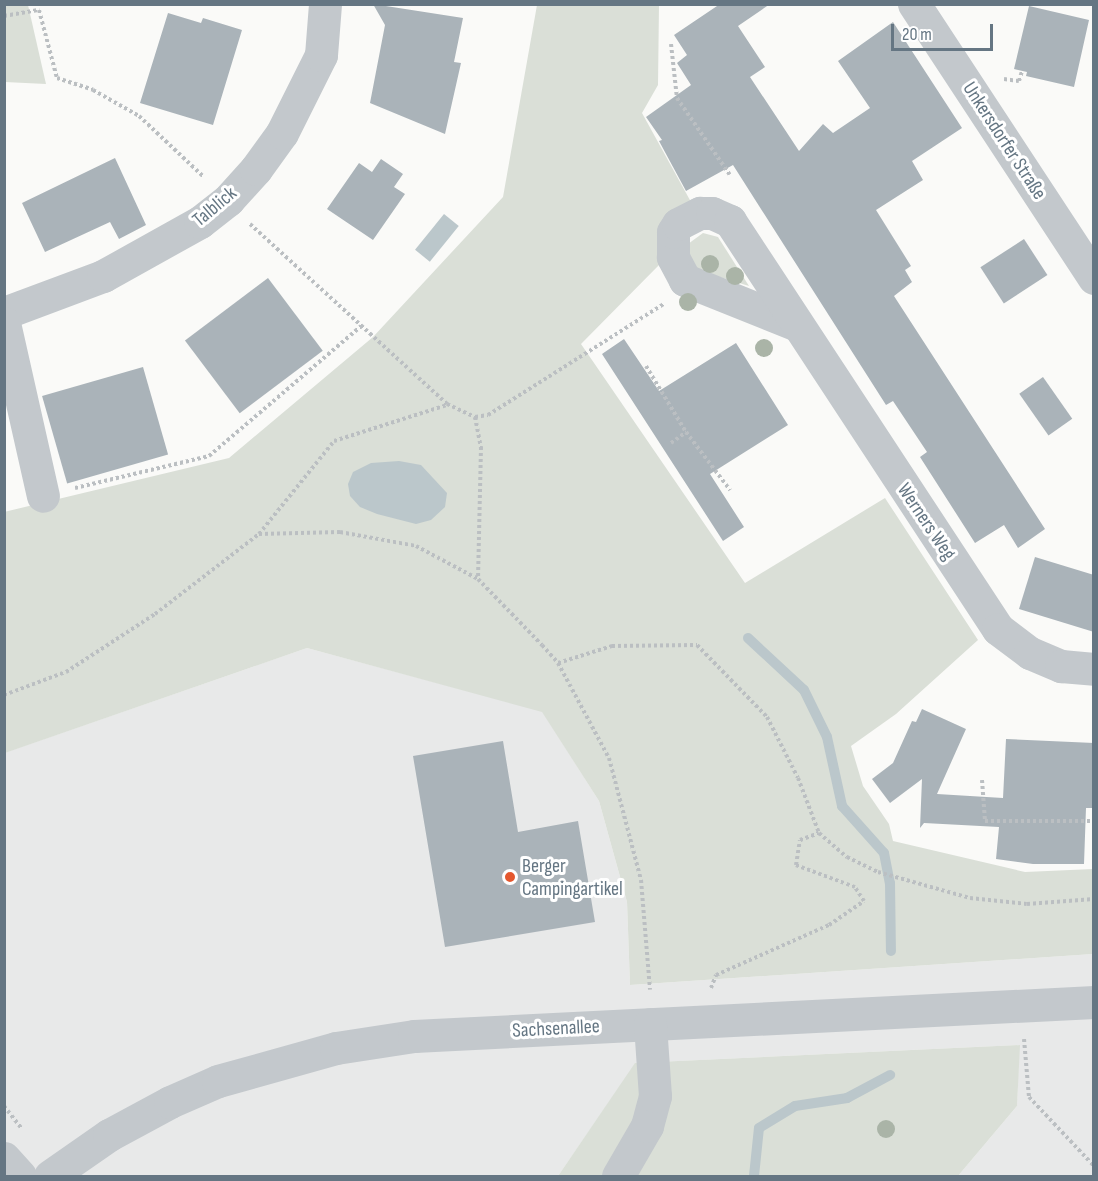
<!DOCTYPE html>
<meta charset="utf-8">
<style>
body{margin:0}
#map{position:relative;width:1098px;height:1181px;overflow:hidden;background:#fafaf8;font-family:"Sofia Sans Condensed",sans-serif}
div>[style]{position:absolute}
.built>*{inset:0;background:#e8e9e9}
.green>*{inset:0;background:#dadfd7}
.water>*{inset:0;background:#bbc7cb;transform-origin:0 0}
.stream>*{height:10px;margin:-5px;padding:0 5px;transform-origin:5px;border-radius:5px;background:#bbc7cb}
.building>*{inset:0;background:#aab3b9;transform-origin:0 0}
.path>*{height:4px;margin-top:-2px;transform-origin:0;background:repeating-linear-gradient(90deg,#bbbfc2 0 3px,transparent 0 6px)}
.minor>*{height:33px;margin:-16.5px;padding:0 16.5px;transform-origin:16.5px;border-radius:16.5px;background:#c3c8cc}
.trees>*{width:18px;height:18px;margin:-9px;border-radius:50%;background:#aab4a7}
.dots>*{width:16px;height:16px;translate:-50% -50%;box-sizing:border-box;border:3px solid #fff;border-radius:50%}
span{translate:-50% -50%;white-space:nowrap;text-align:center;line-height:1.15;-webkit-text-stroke:6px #fff;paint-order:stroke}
.street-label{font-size:20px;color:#657683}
.poi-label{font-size:20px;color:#657683}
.left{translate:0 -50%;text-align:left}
.frame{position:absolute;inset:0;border:6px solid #657683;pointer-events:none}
.scale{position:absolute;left:891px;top:24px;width:102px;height:27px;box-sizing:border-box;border:3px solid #657683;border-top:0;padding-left:8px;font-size:18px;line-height:21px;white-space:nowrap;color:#657683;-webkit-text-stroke:4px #fff;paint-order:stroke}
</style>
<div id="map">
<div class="built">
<div style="clip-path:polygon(307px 648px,542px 711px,599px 801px,627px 902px,630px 985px,1093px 954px,1093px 1176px,958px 1176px,1017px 1106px,1019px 1045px,636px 1063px,558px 1176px,5px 1176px,4px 753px)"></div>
</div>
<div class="green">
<div style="clip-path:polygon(5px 4px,28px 5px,46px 84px,5px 82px)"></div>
<div style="clip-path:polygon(537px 5px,659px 5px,658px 85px,642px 113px,691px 202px,660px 264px,581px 344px,745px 583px,885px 498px,978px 640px,896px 714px,851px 746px,863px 786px,889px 824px,893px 841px,1025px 872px,1093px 869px,1093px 954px,630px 985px,627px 902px,599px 801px,542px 712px,307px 648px,5px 753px,4px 512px,229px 458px,373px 337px,503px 197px)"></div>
<div style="clip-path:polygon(703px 233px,718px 237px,749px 286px,697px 270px,691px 263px,688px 244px)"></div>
<div style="clip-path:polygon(1020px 1045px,1017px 1106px,958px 1176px,558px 1176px,635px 1063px)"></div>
</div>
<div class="water">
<div style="left:444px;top:214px;width:19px;height:46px;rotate:39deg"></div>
<div style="clip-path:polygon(399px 461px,421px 465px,447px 493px,445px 507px,431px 520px,416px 524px,377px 514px,360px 507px,350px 496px,348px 484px,353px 472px,371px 463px)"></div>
</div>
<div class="stream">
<div style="left:748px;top:638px;width:76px;rotate:42.9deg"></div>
<div style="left:804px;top:690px;width:52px;rotate:63.9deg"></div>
<div style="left:827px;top:737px;width:71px;rotate:77.7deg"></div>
<div style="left:842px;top:806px;width:63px;rotate:48.2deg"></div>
<div style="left:884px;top:853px;width:31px;rotate:79deg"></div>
<div style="left:890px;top:883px;width:68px;rotate:89.2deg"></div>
<div style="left:754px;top:1176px;width:48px;rotate:-84.1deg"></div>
<div style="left:759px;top:1128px;width:42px;rotate:-31.4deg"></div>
<div style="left:795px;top:1106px;width:53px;rotate:-8.7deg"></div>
<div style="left:847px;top:1098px;width:49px;rotate:-28.1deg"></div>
</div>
<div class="building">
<div style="clip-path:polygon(373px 4px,463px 18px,454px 62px,461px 63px,445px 134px,370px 103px,385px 25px)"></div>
<div style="clip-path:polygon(720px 4px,770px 4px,738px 26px,765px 67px,750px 77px,799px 151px,823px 124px,833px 133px,870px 108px,838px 61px,893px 22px,962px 128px,912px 161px,923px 180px,876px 210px,911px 266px,905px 270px,912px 282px,894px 296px,1045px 529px,1018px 548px,1004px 525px,975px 543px,920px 457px,927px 452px,893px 401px,886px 405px,733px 165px,686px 191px,659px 141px,662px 140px,646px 117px,691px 85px,677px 63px,687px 55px,674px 35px)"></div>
<div style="clip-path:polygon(1029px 6px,1089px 20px,1074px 87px,1026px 76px,1027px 72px,1014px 69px)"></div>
<div style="clip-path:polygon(168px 13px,201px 23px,203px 18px,242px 30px,213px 125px,140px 103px)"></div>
<div style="clip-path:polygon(115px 158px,146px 225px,119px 239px,110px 222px,45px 252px,22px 203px)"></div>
<div style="clip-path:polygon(381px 159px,403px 174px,394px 187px,405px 194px,373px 240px,327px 209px,359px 163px,372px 172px)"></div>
<div style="left:1024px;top:239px;width:43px;height:52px;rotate:57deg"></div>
<div style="left:268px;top:278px;width:91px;height:104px;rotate:53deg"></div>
<div style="clip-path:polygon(624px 339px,659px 391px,736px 343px,788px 425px,710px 474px,744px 527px,723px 541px,602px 354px)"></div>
<div style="left:143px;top:367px;width:91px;height:105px;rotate:74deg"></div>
<div style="left:1043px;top:377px;width:51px;height:29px;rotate:55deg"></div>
<div style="clip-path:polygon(1035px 557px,1094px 575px,1094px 632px,1019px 609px)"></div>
<div style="clip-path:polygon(922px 709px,966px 729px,937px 794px,1003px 798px,1006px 739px,1094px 743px,1094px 808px,1086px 808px,1084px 864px,1033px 864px,996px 859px,999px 827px,924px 823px,920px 828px,922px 779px,890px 803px,872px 779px,893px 763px,912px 721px,916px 722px)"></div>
<div style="clip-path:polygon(503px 741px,518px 832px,578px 821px,595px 922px,445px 947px,413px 756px)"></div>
</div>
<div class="path">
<div style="left:4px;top:16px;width:36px;rotate:-10deg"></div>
<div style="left:39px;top:10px;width:70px;rotate:75.2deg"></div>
<div style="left:57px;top:78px;width:38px;rotate:18deg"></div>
<div style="left:93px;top:90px;width:53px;rotate:29.5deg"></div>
<div style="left:139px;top:116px;width:89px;rotate:43.2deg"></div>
<div style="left:671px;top:44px;width:54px;rotate:83.7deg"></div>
<div style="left:677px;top:98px;width:93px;rotate:55.5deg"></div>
<div style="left:1004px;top:79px;width:15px;rotate:8deg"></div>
<div style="left:1019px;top:81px;width:10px;rotate:-73deg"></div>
<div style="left:250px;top:224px;width:267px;rotate:42.4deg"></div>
<div style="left:447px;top:404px;width:31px;rotate:25deg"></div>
<div style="left:475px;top:417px;width:13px;rotate:-9deg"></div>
<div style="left:488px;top:415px;width:209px;rotate:-32.3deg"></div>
<div style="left:646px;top:366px;width:77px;rotate:58.8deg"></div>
<div style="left:686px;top:432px;width:73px;rotate:52.8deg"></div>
<div style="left:475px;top:417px;width:31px;rotate:79deg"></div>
<div style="left:481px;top:447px;width:132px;rotate:91.3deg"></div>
<div style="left:671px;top:443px;width:19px;rotate:-36deg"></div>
<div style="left:75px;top:488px;width:138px;rotate:-13.4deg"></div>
<div style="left:209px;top:456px;width:200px;rotate:-40.5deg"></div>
<div style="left:259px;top:534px;width:119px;rotate:-51.1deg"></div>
<div style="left:334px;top:441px;width:119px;rotate:-17.7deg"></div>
<div style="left:558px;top:663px;width:57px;rotate:-17.5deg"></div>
<div style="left:612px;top:646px;width:85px;rotate:-0.7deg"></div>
<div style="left:697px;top:645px;width:100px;rotate:45.8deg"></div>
<div style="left:767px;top:717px;width:68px;rotate:63.1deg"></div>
<div style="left:798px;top:778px;width:59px;rotate:69.1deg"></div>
<div style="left:819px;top:833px;width:37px;rotate:41deg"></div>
<div style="left:847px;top:857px;width:34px;rotate:26deg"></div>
<div style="left:878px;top:872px;width:96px;rotate:15.8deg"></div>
<div style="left:970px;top:898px;width:57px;rotate:6deg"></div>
<div style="left:1027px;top:904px;width:67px;rotate:-4.3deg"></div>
<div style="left:4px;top:695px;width:66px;rotate:-20.4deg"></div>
<div style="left:66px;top:672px;width:106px;rotate:-33.1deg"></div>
<div style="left:155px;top:614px;width:131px;rotate:-37.6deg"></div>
<div style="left:259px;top:534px;width:81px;rotate:-1.4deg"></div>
<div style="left:340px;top:532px;width:77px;rotate:10.4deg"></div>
<div style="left:416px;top:546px;width:70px;rotate:28deg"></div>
<div style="left:478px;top:579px;width:92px;rotate:45.9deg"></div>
<div style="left:542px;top:645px;width:24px;rotate:48deg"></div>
<div style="left:558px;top:663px;width:108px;rotate:61.8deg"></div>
<div style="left:609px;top:758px;width:126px;rotate:75.3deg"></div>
<div style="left:641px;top:880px;width:110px;rotate:85.3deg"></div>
<div style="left:982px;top:780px;width:41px;rotate:85.8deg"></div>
<div style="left:985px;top:821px;width:109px"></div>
<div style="left:711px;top:988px;width:14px;rotate:-69deg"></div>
<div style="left:716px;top:975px;width:124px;rotate:-23.9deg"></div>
<div style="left:829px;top:925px;width:42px;rotate:-34.4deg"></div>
<div style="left:864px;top:901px;width:17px;rotate:-123deg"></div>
<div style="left:855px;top:887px;width:63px;rotate:-159.6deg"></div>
<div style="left:796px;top:865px;width:25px;rotate:-81deg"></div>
<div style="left:800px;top:840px;width:20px;rotate:-20deg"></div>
<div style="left:1024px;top:1039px;width:58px;rotate:85.1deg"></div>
<div style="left:1029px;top:1097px;width:95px;rotate:46.7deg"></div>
<div style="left:4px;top:1106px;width:29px;rotate:52deg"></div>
</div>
<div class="minor">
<div style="left:914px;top:4px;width:328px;rotate:56.7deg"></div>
<div style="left:4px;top:313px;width:106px;rotate:-20.5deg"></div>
<div style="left:103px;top:276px;width:111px;rotate:-29.1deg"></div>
<div style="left:200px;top:222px;width:36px;rotate:-38deg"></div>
<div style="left:228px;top:200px;width:42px;rotate:-47.9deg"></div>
<div style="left:256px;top:169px;width:44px;rotate:-54.2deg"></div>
<div style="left:282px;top:133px;width:87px;rotate:-63.4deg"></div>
<div style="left:321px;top:55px;width:51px;rotate:-85.5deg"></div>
<div style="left:4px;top:323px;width:177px;rotate:77.3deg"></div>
<div style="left:797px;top:325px;width:121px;rotate:-158.1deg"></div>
<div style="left:685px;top:280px;width:26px;rotate:-118deg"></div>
<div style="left:673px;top:257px;width:25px;rotate:-90deg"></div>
<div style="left:673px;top:232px;width:9px;rotate:-58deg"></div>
<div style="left:678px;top:224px;width:25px;rotate:-27deg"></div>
<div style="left:700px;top:213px;width:12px"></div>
<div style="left:712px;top:213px;width:20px;rotate:24deg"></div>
<div style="left:730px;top:221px;width:488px;rotate:56.7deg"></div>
<div style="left:998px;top:629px;width:40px;rotate:37deg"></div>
<div style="left:1030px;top:653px;width:34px;rotate:23deg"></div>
<div style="left:1061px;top:666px;width:33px;rotate:5deg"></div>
<div style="left:4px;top:1158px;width:24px;rotate:48deg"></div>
<div style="left:50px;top:1176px;width:72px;rotate:-34.8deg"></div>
<div style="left:109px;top:1135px;width:69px;rotate:-28.4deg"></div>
<div style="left:170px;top:1102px;width:52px;rotate:-23.6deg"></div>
<div style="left:218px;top:1081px;width:123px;rotate:-15.6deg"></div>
<div style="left:336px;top:1048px;width:79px;rotate:-8.7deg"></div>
<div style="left:414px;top:1036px;width:681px;rotate:-2.86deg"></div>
<div style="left:618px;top:1176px;width:58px;rotate:-59.9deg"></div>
<div style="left:647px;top:1126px;width:31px;rotate:-75deg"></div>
<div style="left:655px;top:1096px;width:72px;rotate:-94deg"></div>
</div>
<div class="trees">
<div style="left:710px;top:264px"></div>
<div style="left:735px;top:276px"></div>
<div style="left:688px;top:302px"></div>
<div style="left:764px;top:348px"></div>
<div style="left:886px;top:1129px"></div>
</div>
<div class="dots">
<div style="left:510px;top:877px;background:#e4572e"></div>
</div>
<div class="street-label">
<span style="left:1004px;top:141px;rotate:57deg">Unkersdorfer Straße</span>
<span style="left:215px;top:207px;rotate:-40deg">Talblick</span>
<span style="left:926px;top:522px;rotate:56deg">Werners Weg</span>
<span style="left:556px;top:1029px;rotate:-3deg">Sachsenallee</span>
</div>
<div class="poi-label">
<span class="left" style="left:522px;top:878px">Berger<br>Campingartikel</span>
</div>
<div class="frame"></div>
<div class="scale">20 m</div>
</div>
